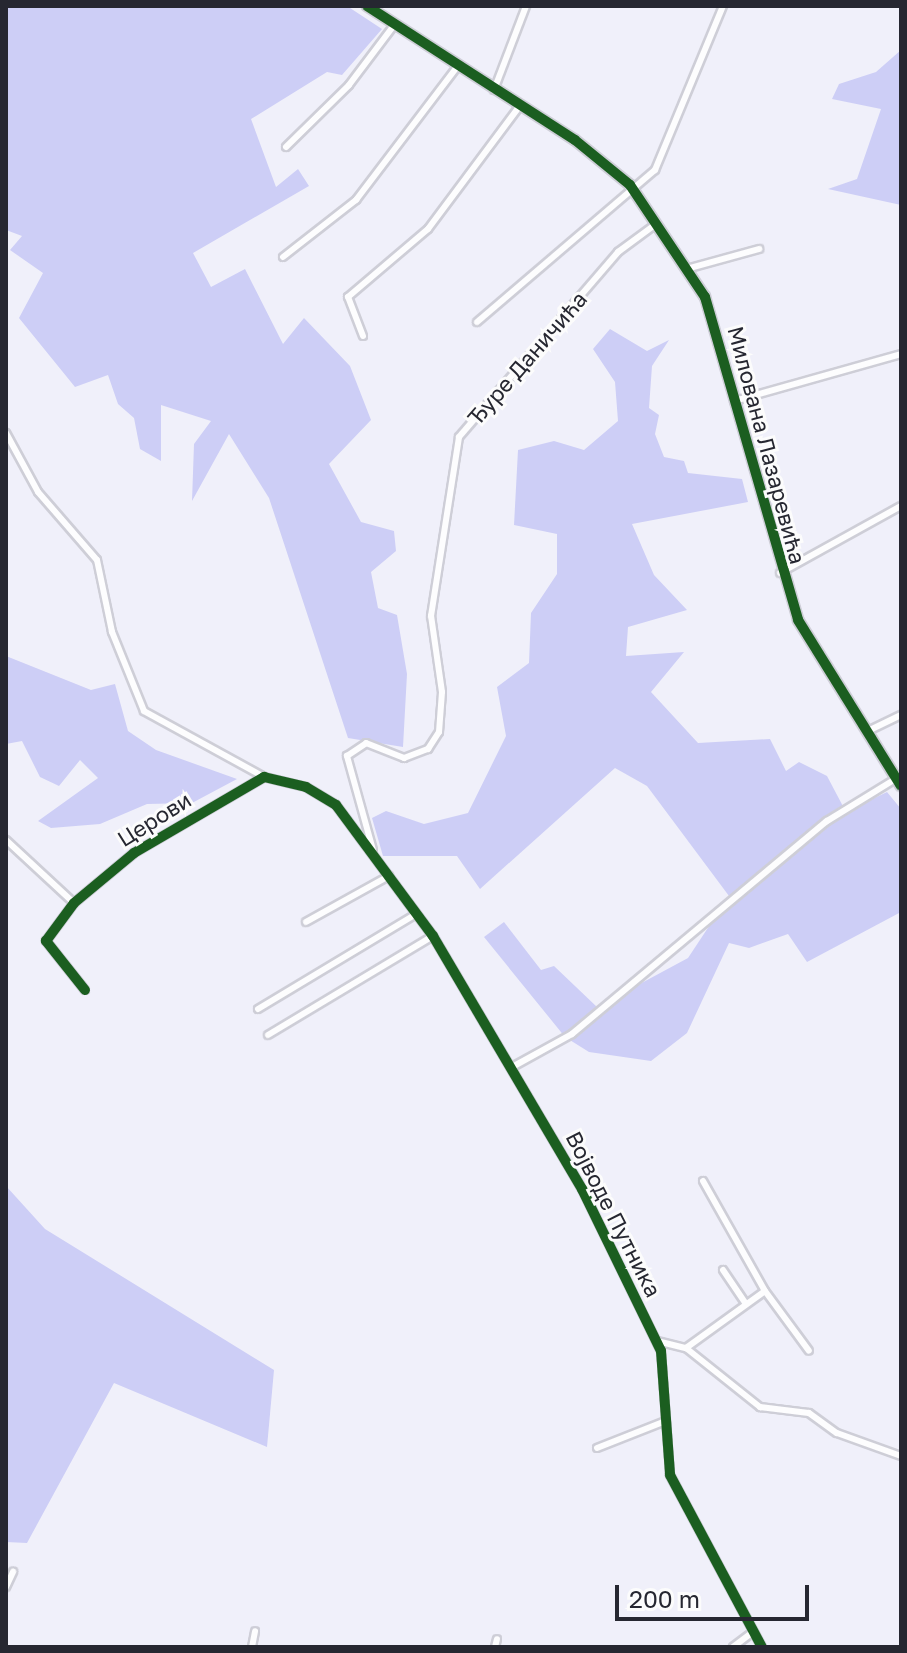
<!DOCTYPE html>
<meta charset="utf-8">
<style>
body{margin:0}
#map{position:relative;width:907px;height:1653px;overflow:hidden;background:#f0f0fa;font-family:"Golos Text",sans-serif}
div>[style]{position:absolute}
.forest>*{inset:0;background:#cdcef6}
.roads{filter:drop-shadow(2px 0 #ceced7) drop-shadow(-2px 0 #ceced7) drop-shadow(0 2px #ceced7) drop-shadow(0 -2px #ceced7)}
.street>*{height:6px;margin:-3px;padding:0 3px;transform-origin:3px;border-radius:3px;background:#fdfdfe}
.secondary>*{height:8px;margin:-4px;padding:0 4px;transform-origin:4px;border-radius:4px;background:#fdfdfe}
.cycleway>*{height:10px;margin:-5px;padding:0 5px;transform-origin:5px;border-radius:5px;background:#1b5e20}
span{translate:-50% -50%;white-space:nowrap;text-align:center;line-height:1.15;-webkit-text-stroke:6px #fcfcfc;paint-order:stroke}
.street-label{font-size:22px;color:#262731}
.frame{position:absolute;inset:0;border:8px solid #262731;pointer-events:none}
.scale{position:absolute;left:615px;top:1585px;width:194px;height:36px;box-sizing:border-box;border:4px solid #262731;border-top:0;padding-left:10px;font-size:24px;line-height:28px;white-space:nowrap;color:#262731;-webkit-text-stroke:6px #fcfcfc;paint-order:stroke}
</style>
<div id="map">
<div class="forest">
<div style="clip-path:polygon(6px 6px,347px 6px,382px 29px,342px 75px,327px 72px,251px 119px,276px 187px,298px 169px,309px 186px,193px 253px,211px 287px,245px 269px,283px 344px,304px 318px,350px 366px,371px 420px,329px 464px,361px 522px,394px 531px,396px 551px,371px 572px,378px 608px,397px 615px,407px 674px,403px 747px,348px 738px,269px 498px,229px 434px,192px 501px,194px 444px,211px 421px,161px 405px,161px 461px,140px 449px,134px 418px,118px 404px,108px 375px,75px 387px,19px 318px,43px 273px,10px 250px,22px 236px,6px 230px)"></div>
<div style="clip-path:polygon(901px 50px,901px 205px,828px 189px,857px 179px,881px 109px,832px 99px,839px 84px,876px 72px)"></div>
<div style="clip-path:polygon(610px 329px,647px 351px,669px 340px,652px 366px,649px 408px,659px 415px,655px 434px,664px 457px,684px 461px,688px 473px,742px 479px,748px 502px,632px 524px,654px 575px,687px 610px,628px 627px,626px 656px,684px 652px,651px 692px,698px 743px,770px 739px,786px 771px,799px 762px,827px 776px,846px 812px,887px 792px,901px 809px,901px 912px,807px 962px,788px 934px,749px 948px,729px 943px,687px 1033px,651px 1061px,589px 1052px,565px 1037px,484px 937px,504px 922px,541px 970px,554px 966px,597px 1007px,688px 958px,729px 896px,647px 786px,615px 768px,480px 889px,457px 856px,383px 856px,372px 818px,386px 811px,424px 824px,468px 813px,506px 736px,497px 687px,529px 663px,531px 613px,557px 574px,557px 534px,514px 525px,518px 450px,554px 441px,584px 450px,618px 421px,615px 382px,593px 349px)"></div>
<div style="clip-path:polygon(6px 656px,91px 690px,115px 684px,128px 731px,156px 750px,237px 779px,192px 803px,147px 804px,100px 824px,51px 828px,38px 821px,98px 778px,80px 760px,59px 786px,40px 777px,22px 741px,6px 744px)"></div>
<div style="clip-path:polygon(6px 1186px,45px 1229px,274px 1370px,267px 1447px,114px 1383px,27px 1543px,6px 1542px)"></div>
</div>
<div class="roads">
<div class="street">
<div style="left:494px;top:90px;width:90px;rotate:-69.1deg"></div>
<div style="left:286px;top:147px;width:88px;rotate:-44.5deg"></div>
<div style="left:349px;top:85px;width:76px;rotate:-53deg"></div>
<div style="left:283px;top:257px;width:93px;rotate:-38deg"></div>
<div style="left:356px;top:200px;width:167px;rotate:-52.8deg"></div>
<div style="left:686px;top:269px;width:76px;rotate:-15.3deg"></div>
<div style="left:477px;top:322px;width:234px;rotate:-40.5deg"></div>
<div style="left:655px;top:170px;width:178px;rotate:-67.5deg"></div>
<div style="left:363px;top:336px;width:42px;rotate:-111deg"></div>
<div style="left:348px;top:297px;width:105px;rotate:-40.4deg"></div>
<div style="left:428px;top:229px;width:152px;rotate:-53.3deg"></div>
<div style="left:734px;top:401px;width:173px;rotate:-15.7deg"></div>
<div style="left:6px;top:433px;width:67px;rotate:61.5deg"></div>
<div style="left:38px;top:492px;width:90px;rotate:49.1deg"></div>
<div style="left:97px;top:560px;width:74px;rotate:78.2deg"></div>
<div style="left:112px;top:632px;width:85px;rotate:67.9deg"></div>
<div style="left:144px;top:711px;width:137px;rotate:28.8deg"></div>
<div style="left:780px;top:573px;width:138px;rotate:-29deg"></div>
<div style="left:868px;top:731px;width:37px;rotate:-26deg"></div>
<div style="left:6px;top:840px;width:93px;rotate:42.8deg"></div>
<div style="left:373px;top:850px;width:98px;rotate:-105.5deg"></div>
<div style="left:347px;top:756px;width:23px;rotate:-34deg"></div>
<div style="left:366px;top:743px;width:41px;rotate:21.5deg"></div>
<div style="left:404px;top:758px;width:26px;rotate:-21deg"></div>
<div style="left:428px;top:749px;width:20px;rotate:-57deg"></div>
<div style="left:439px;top:732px;width:40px;rotate:-85.7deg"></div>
<div style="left:442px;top:692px;width:77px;rotate:-98.2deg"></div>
<div style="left:431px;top:616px;width:181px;rotate:-81.1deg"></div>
<div style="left:459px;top:437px;width:244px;rotate:-49.3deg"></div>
<div style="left:618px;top:252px;width:47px;rotate:-36.4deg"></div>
<div style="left:306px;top:922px;width:95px;rotate:-29deg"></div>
<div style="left:85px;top:990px;width:63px;rotate:-128.5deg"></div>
<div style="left:46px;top:941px;width:47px;rotate:-53.6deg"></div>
<div style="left:74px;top:903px;width:78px;rotate:-39.8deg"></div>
<div style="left:134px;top:853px;width:151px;rotate:-30.3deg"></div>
<div style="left:264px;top:777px;width:43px;rotate:13.4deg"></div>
<div style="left:306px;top:787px;width:35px;rotate:31deg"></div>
<div style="left:336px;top:805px;width:163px;rotate:53.5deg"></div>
<div style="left:433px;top:936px;width:294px;rotate:59.5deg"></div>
<div style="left:582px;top:1189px;width:180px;rotate:64deg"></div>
<div style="left:661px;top:1351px;width:124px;rotate:85.8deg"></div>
<div style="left:670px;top:1475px;width:195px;rotate:61.9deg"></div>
<div style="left:258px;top:1009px;width:184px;rotate:-31deg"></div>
<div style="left:268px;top:1035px;width:192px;rotate:-31deg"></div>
<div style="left:514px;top:1066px;width:66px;rotate:-28.9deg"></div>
<div style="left:572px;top:1034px;width:332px;rotate:-39.9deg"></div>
<div style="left:827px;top:821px;width:82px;rotate:-31.6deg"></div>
<div style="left:703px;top:1181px;width:126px;rotate:60.6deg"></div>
<div style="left:723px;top:1270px;width:41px;rotate:55.9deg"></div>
<div style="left:657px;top:1341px;width:30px;rotate:14deg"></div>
<div style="left:686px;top:1348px;width:95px;rotate:38.6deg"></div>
<div style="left:760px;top:1407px;width:49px;rotate:7deg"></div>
<div style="left:809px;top:1413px;width:34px;rotate:36deg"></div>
<div style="left:837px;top:1433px;width:68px;rotate:19.8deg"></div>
<div style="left:686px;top:1348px;width:97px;rotate:-35.8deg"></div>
<div style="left:765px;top:1291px;width:74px;rotate:53.7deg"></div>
<div style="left:597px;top:1448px;width:71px;rotate:-21.5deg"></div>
<div style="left:6px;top:1587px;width:17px;rotate:-65deg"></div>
<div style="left:252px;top:1647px;width:16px;rotate:-79deg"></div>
<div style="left:495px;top:1647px;width:8px;rotate:-76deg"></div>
<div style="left:733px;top:1647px;width:25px;rotate:-37deg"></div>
</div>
<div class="secondary">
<div style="left:367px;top:6px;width:247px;rotate:32.8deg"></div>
<div style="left:575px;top:140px;width:71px;rotate:39.3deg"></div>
<div style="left:630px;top:185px;width:135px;rotate:56.2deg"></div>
<div style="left:705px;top:297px;width:336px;rotate:73.9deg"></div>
<div style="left:798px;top:620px;width:195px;rotate:58.2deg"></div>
</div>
</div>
<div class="cycleway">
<div style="left:367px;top:6px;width:247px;rotate:32.8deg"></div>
<div style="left:575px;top:140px;width:71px;rotate:39.3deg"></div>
<div style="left:630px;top:185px;width:135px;rotate:56.2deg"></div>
<div style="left:705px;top:297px;width:336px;rotate:73.9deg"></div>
<div style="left:798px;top:620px;width:195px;rotate:58.2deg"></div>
<div style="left:85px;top:990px;width:63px;rotate:-128.5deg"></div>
<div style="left:46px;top:941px;width:47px;rotate:-53.6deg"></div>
<div style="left:74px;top:903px;width:78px;rotate:-39.8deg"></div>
<div style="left:134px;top:853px;width:151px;rotate:-30.3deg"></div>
<div style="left:264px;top:777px;width:43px;rotate:13.4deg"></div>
<div style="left:306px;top:787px;width:35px;rotate:31deg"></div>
<div style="left:336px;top:805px;width:163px;rotate:53.5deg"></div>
<div style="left:433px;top:936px;width:294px;rotate:59.5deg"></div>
<div style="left:582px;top:1189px;width:180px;rotate:64deg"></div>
<div style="left:661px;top:1351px;width:124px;rotate:85.8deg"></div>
<div style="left:670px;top:1475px;width:195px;rotate:61.9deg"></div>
</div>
<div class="street-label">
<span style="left:527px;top:358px;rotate:-49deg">Ђуре Даничића</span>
<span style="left:767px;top:445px;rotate:75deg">Милована Лазаревића</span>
<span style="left:154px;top:819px;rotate:-32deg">Церови</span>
<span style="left:614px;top:1214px;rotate:63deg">Војводе Путника</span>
</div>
<div class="frame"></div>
<div class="scale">200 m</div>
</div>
